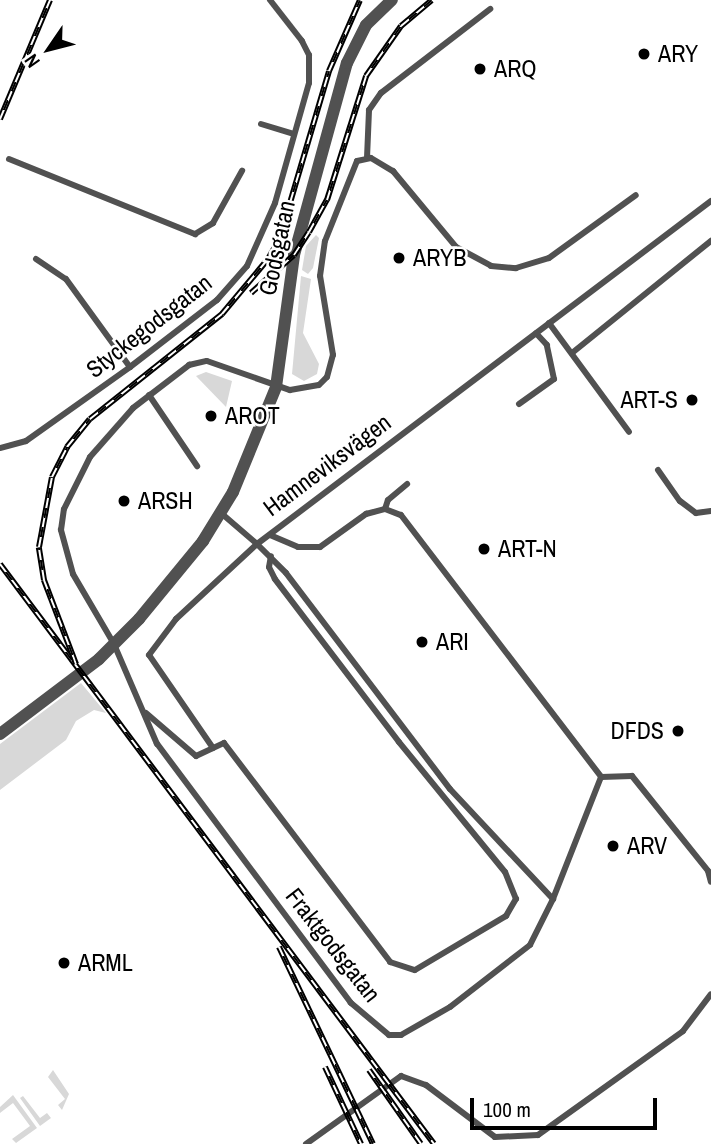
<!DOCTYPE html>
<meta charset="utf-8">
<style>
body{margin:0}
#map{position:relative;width:711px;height:1144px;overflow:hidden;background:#fff;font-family:"Archivo Narrow",sans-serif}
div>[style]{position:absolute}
.green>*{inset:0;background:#d8d8d8}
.service>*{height:6px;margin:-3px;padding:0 3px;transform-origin:3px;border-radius:3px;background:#515151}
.minor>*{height:12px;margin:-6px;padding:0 6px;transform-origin:6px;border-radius:6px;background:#515151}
.rail>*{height:6px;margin-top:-3px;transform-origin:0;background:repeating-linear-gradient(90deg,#fff 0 10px,#000 0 20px);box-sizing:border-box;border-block:2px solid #000}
.dots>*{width:19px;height:19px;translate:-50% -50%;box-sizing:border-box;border:4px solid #fff;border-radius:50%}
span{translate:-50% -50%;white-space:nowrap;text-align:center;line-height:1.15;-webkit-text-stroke:5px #fff;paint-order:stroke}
.poi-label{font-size:24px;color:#000}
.left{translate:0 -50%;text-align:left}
.right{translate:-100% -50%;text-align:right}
.street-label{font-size:24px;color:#000}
.north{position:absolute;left:14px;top:14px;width:70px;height:70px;-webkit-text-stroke:5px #fff;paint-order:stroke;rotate:235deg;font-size:19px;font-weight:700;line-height:28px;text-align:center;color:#000}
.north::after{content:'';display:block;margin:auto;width:24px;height:32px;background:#000;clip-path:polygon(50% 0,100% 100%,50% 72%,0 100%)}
.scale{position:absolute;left:470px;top:1098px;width:187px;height:32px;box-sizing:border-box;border:4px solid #000;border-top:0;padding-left:9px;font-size:21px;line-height:24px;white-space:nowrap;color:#000;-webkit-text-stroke:5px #fff;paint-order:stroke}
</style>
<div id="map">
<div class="green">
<div style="clip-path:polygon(316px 235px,319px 238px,313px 268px,308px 274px,302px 270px,306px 246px)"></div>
<div style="clip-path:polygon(301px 276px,311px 279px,303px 333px,319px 364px,317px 374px,304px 381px,292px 374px)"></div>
<div style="clip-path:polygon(206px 372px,232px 381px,226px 407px,196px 376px)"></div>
<div style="clip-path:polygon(81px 683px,106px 713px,94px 710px,76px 721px,66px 740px,0 790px,0 744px)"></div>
<div style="clip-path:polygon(53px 1070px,69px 1094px,62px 1110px,58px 1105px,65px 1099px,48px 1077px)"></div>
<div style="clip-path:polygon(13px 1095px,37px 1128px,16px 1143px,12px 1139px,30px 1126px,13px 1103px,0 1113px,0 1107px)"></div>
<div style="clip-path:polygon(23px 1096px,40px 1118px,47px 1113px,51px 1118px,40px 1126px,20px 1098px)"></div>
</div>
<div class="service">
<div style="left:261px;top:124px;width:34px;rotate:17deg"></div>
<div style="left:367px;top:158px;width:48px;rotate:-87.6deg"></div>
<div style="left:369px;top:110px;width:21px;rotate:-55deg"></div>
<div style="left:381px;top:93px;width:138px;rotate:-37.6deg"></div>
<div style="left:9px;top:159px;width:201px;rotate:22deg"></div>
<div style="left:195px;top:234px;width:21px;rotate:-31deg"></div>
<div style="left:213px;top:223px;width:60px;rotate:-60.9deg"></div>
<div style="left:36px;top:259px;width:36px;rotate:34deg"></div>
<div style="left:66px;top:279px;width:109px;rotate:54deg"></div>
<div style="left:549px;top:323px;width:135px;rotate:53.7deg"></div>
<div style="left:572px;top:353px;width:179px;rotate:-38.9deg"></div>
<div style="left:149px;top:395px;width:86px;rotate:55.9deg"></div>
<div style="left:519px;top:404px;width:43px;rotate:-35.5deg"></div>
<div style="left:554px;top:379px;width:35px;rotate:-102deg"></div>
<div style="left:547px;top:345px;width:16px;rotate:-133deg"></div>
<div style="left:0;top:448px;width:27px;rotate:-15deg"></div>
<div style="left:26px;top:441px;width:128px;rotate:-35.4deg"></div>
<div style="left:130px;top:367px;width:110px;rotate:-37.6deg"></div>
<div style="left:217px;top:300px;width:45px;rotate:-48.6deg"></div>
<div style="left:247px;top:266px;width:69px;rotate:-66deg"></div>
<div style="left:275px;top:203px;width:125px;rotate:-74.2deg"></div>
<div style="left:309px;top:83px;width:28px;rotate:-90deg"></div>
<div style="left:309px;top:55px;width:16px;rotate:-117deg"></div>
<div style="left:302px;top:41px;width:52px;rotate:-128deg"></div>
<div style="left:658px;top:470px;width:38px;rotate:55deg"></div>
<div style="left:680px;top:501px;width:20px;rotate:37deg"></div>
<div style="left:696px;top:513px;width:15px;rotate:-8deg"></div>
<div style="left:385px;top:509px;width:9px;rotate:-72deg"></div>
<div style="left:388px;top:500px;width:25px;rotate:-40deg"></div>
<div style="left:221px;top:513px;width:48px;rotate:40.7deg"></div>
<div style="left:257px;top:544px;width:569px;rotate:-37.07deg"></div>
<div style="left:270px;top:535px;width:30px;rotate:23deg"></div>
<div style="left:298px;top:547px;width:22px"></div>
<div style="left:320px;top:547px;width:57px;rotate:-35.7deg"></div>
<div style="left:366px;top:514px;width:20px;rotate:-15deg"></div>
<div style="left:385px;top:509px;width:17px;rotate:21deg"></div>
<div style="left:401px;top:515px;width:330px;rotate:52.6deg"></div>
<div style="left:146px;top:713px;width:66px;rotate:40.7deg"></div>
<div style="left:196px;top:756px;width:31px;rotate:-25deg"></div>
<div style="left:224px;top:743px;width:275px;rotate:52.8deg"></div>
<div style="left:390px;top:962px;width:26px;rotate:18deg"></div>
<div style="left:415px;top:970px;width:106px;rotate:-30.7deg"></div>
<div style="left:506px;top:916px;width:20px;rotate:-60deg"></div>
<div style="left:516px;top:899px;width:29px;rotate:-112deg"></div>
<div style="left:505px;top:872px;width:168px;rotate:-129.2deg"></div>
<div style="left:399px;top:742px;width:205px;rotate:-127.3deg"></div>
<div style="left:275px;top:579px;width:13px;rotate:-117deg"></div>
<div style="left:269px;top:567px;width:11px;rotate:-80deg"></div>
<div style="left:213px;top:748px;width:113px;rotate:-124.5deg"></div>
<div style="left:149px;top:655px;width:45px;rotate:-53.1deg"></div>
<div style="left:176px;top:619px;width:110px;rotate:-42.8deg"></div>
<div style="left:257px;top:544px;width:41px;rotate:45deg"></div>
<div style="left:286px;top:573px;width:271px;rotate:52.8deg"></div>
<div style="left:450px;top:789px;width:151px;rotate:46.9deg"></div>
<div style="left:601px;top:777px;width:131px;rotate:111.5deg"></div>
<div style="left:553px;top:899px;width:51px;rotate:116.6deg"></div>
<div style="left:530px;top:945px;width:101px;rotate:142.2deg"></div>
<div style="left:450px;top:1007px;width:56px;rotate:150.3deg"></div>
<div style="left:401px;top:1035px;width:12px;rotate:180deg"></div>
<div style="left:389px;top:1035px;width:50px;rotate:-139.9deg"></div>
<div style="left:351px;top:1003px;width:324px;rotate:-126.8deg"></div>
<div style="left:157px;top:744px;width:109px;rotate:-113.3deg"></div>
<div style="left:114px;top:644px;width:81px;rotate:-120.4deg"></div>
<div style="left:73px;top:574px;width:46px;rotate:-105.3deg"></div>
<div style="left:61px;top:530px;width:21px;rotate:-82deg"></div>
<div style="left:64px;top:509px;width:58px;rotate:-63.4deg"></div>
<div style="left:90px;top:457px;width:65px;rotate:-48.7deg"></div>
<div style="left:133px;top:408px;width:71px;rotate:-37.5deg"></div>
<div style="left:189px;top:365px;width:18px;rotate:-13deg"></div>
<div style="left:207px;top:361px;width:88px;rotate:19.3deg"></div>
<div style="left:290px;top:390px;width:29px;rotate:-10deg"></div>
<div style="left:319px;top:385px;width:11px;rotate:-45deg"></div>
<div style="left:327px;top:377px;width:23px;rotate:-75deg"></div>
<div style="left:333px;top:355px;width:80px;rotate:-99.3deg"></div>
<div style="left:320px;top:276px;width:35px;rotate:-82deg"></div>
<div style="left:325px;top:241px;width:86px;rotate:-68.2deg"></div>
<div style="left:357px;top:161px;width:14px;rotate:-12deg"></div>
<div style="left:371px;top:158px;width:26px;rotate:31deg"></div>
<div style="left:393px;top:171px;width:99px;rotate:50.3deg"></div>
<div style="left:456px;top:247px;width:40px;rotate:28deg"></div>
<div style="left:491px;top:266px;width:25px;rotate:5deg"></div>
<div style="left:516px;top:268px;width:34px;rotate:-17deg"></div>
<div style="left:549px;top:258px;width:107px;rotate:-35.9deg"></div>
<div style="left:601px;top:777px;width:31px;rotate:-2deg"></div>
<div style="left:632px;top:776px;width:122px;rotate:51.3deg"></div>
<div style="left:708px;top:871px;width:11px;rotate:75deg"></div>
<div style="left:306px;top:1144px;width:117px;rotate:-35.6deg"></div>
<div style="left:401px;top:1076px;width:27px;rotate:20deg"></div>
<div style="left:426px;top:1085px;width:86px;rotate:37deg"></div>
<div style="left:495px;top:1137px;width:43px;rotate:-2.7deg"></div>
<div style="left:538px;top:1135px;width:178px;rotate:-35.6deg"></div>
<div style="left:683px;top:1031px;width:46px;rotate:-52.9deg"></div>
</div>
<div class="minor">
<div style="left:0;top:734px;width:124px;rotate:-37.1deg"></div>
<div style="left:99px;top:659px;width:57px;rotate:-45deg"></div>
<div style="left:139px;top:619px;width:101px;rotate:-50.6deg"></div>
<div style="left:203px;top:541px;width:57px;rotate:-58.5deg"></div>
<div style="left:233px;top:492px;width:113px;rotate:-67.7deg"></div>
<div style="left:276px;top:387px;width:133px;rotate:-82.2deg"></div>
<div style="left:294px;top:255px;width:199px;rotate:-74.6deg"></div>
<div style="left:347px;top:63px;width:42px;rotate:-63.4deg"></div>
<div style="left:366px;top:25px;width:36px;rotate:-44deg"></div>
</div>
<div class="rail">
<div style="left:0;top:119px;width:129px;rotate:-67.2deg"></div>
<div style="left:251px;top:293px;width:57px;rotate:-41.5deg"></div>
<div style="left:294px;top:255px;width:27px;rotate:-57deg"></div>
<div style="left:309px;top:232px;width:37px;rotate:-61deg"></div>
<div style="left:327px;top:200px;width:130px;rotate:-72.5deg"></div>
<div style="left:366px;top:76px;width:61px;rotate:-55deg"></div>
<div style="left:401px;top:26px;width:40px;rotate:-40deg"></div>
<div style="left:0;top:564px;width:724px;rotate:53.19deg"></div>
<div style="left:76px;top:664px;width:90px;rotate:-110.9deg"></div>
<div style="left:44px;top:580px;width:33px;rotate:-99deg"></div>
<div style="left:39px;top:547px;width:71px;rotate:-79.5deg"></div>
<div style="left:52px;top:477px;width:34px;rotate:-63deg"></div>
<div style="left:67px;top:447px;width:36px;rotate:-51deg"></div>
<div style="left:90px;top:419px;width:169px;rotate:-38.5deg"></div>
<div style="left:222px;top:314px;width:72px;rotate:-50.1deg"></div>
<div style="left:268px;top:259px;width:22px;rotate:-60deg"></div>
<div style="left:279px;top:240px;width:176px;rotate:-73.5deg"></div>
<div style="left:329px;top:71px;width:77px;rotate:-66.4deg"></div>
<div style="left:279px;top:947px;width:218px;rotate:64.5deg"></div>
<div style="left:325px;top:1067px;width:85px;rotate:64.9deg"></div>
<div style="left:369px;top:1070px;width:90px;rotate:54.9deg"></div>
</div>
<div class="dots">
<div style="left:644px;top:54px;background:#000"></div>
<div style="left:480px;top:69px;background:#000"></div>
<div style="left:399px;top:258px;background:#000"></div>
<div style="left:692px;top:400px;background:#000"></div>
<div style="left:211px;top:416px;background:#000"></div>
<div style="left:124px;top:501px;background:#000"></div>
<div style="left:484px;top:549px;background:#000"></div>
<div style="left:422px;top:642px;background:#000"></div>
<div style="left:678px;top:731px;background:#000"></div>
<div style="left:613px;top:846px;background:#000"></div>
<div style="left:64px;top:963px;background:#000"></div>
</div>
<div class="poi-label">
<span class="left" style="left:658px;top:54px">ARY</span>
<span class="left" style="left:494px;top:69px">ARQ</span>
<span class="left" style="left:413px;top:258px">ARYB</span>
<span class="right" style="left:678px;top:400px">ART-S</span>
<span class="left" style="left:225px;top:416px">AROT</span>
<span class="left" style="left:138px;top:501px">ARSH</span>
<span class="left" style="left:498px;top:549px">ART-N</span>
<span class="left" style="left:436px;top:642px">ARI</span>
<span class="right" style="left:664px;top:731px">DFDS</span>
<span class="left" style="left:627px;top:846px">ARV</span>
<span class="left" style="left:78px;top:963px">ARML</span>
</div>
<div class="street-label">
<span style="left:277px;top:248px;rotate:-78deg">Godsgatan</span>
<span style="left:149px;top:326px;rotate:-38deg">Styckegodsgatan</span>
<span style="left:327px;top:465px;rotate:-37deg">Hamneviksvägen</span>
<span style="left:333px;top:945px;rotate:52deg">Fraktgodsgatan</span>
</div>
<div class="north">N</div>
<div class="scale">100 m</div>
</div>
